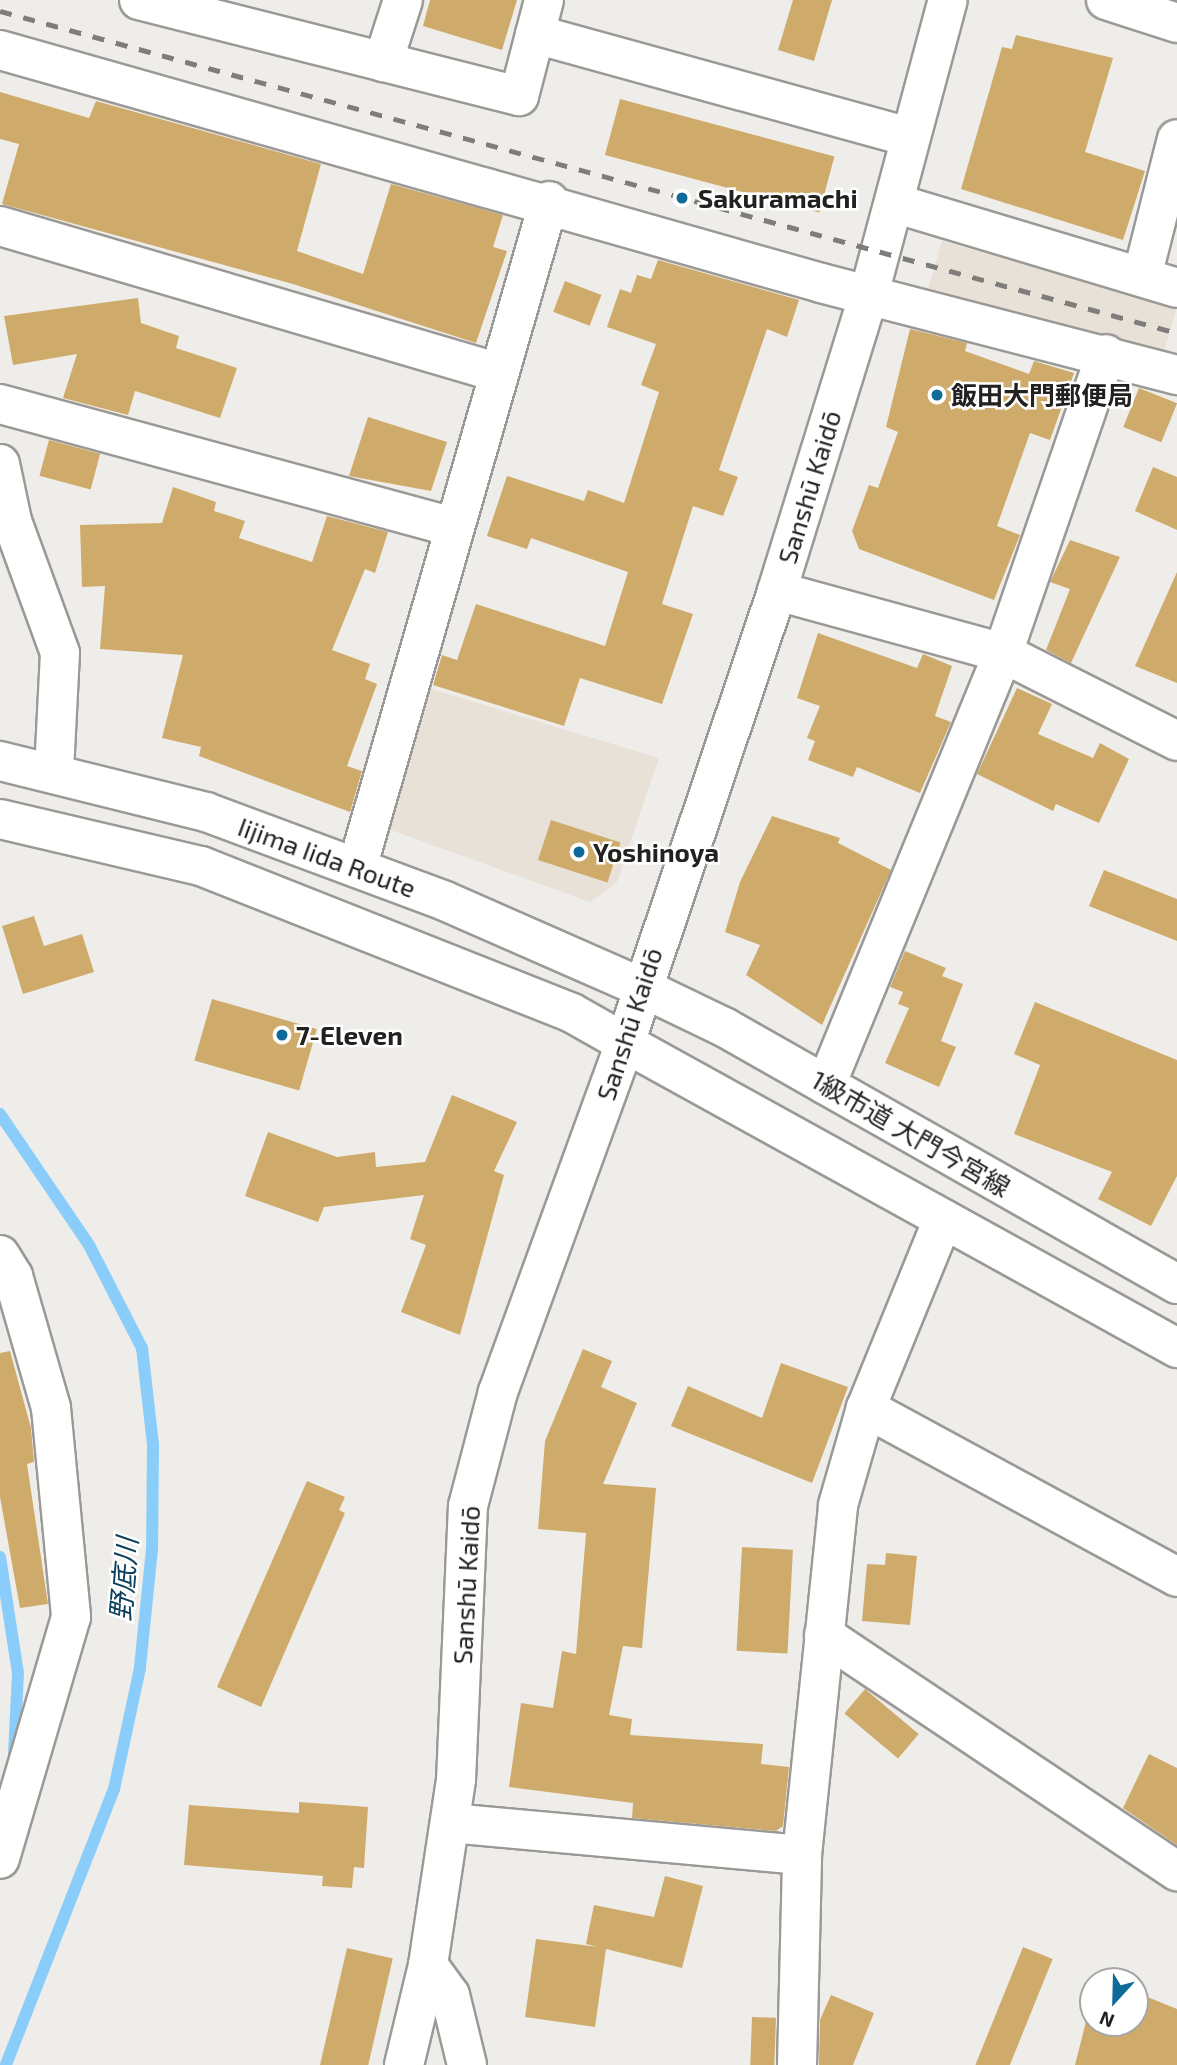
<!DOCTYPE html>
<meta charset="utf-8">
<style>
body{margin:0}
#map{position:relative;width:1177px;height:2065px;overflow:hidden;background:#efede9;font-family:"Exo 2","Noto Sans JP",sans-serif}
div>[style]{position:absolute}
.built>*{inset:0;background:#e7e1d7;transform-origin:0 0}
.stream>*{height:12px;margin:-6px;padding:0 6px;transform-origin:6px;border-radius:6px;background:#8bcdfa}
.building>*{inset:0;background:#cfab6b;transform-origin:0 0}
.roads{filter:drop-shadow(2px 0 #9b9996) drop-shadow(-2px 0 #9b9996) drop-shadow(0 2px #9b9996) drop-shadow(0 -2px #9b9996)}
.street>*{height:38px;margin:-19px;padding:0 19px;transform-origin:19px;border-radius:19px;background:#fff}
.secondary>*{height:38px;margin:-19px;padding:0 19px;transform-origin:19px;border-radius:19px;background:#fff}
.primary>*{height:38px;margin:-19px;padding:0 19px;transform-origin:19px;border-radius:19px;background:#fff}
.rail>*{height:5px;margin-top:-2.5px;transform-origin:0;background:repeating-linear-gradient(90deg,#7f7d7b 0 12px,transparent 0 24px)}
.dots>*{width:19px;height:19px;translate:-50% -50%;box-sizing:border-box;border:4px solid #fff;border-radius:50%}
span{translate:-50% -50%;white-space:nowrap;text-align:center;line-height:1.15;-webkit-text-stroke:5px #fff;paint-order:stroke}
.poi-label{font-size:26px;color:#222120;font-weight:700}
.left{translate:0 -50%;text-align:left}
.street-label{font-size:26px;color:#222120}
.water-label{font-size:28px;color:#0b415e;font-style:italic}
.north{position:absolute;left:1079px;top:1967px;width:70px;height:70px;box-sizing:border-box;background:#fff;border:2px solid #a7a6a6;border-radius:50%;rotate:202deg;font-size:19px;font-weight:700;line-height:28px;text-align:center;color:#222120}
.north::after{content:'';display:block;margin:auto;width:24px;height:32px;background:#0d6a99;clip-path:polygon(50% 0,100% 100%,50% 72%,0 100%)}
</style>
<div id="map">
<div class="built">
<div style="left:942px;top:241px;width:244px;height:51px;rotate:16deg"></div>
<div style="clip-path:polygon(428px 688px,659px 758px,617px 882px,590px 902px,388px 829px)"></div>
</div>
<div class="stream">
<div style="left:0;top:1114px;width:158px;rotate:55.8deg"></div>
<div style="left:89px;top:1245px;width:116px;rotate:62.8deg"></div>
<div style="left:142px;top:1348px;width:97px;rotate:83.5deg"></div>
<div style="left:153px;top:1444px;width:105px;rotate:90.5deg"></div>
<div style="left:152px;top:1549px;width:120px;rotate:95.8deg"></div>
<div style="left:140px;top:1668px;width:124px;rotate:102.1deg"></div>
<div style="left:114px;top:1789px;width:296px;rotate:111.4deg"></div>
<div style="left:0;top:1557px;width:117px;rotate:81.2deg"></div>
<div style="left:18px;top:1673px;width:81px;rotate:92.8deg"></div>
</div>
<div class="building">
<div style="clip-path:polygon(430px 0,517px 0,502px 50px,423px 26px)"></div>
<div style="clip-path:polygon(793px 0,832px 0,814px 61px,778px 50px)"></div>
<div style="clip-path:polygon(1016px 35px,1113px 58px,1085px 152px,1145px 171px,1123px 240px,961px 189px,1002px 47px,1012px 49px)"></div>
<div style="clip-path:polygon(0 92px,89px 118px,96px 101px,321px 164px,297px 251px,363px 274px,391px 184px,503px 215px,493px 247px,507px 251px,476px 343px,293px 284px,2px 204px,19px 144px,0 139px)"></div>
<div style="left:620px;top:99px;width:222px;height:58px;rotate:15deg"></div>
<div style="clip-path:polygon(658px 260px,799px 300px,787px 337px,767px 329px,719px 470px,738px 477px,723px 516px,693px 506px,662px 604px,693px 614px,662px 704px,580px 678px,564px 726px,433px 685px,442px 655px,457px 660px,476px 604px,605px 646px,628px 572px,531px 538px,527px 549px,487px 536px,507px 476px,584px 501px,588px 490px,624px 503px,659px 392px,641px 385px,656px 344px,607px 327px,620px 289px,631px 293px,637px 275px,651px 279px)"></div>
<div style="left:565px;top:281px;width:39px;height:33px;rotate:21deg"></div>
<div style="clip-path:polygon(138px 298px,141px 323px,179px 336px,176px 348px,237px 368px,220px 418px,135px 391px,128px 415px,63px 398px,77px 354px,13px 365px,4px 316px)"></div>
<div style="clip-path:polygon(910px 329px,967px 343px,965px 351px,1029px 374px,1034px 361px,1074px 373px,1050px 440px,1030px 433px,997px 526px,1020px 535px,994px 600px,859px 549px,852px 531px,869px 485px,878px 488px,898px 432px,886px 427px)"></div>
<div style="left:1139px;top:388px;width:41px;height:42px;rotate:22deg"></div>
<div style="clip-path:polygon(368px 417px,447px 442px,431px 491px,349px 476px)"></div>
<div style="left:49px;top:440px;width:53px;height:37px;rotate:15deg"></div>
<div style="clip-path:polygon(1153px 467px,1177px 477px,1177px 530px,1135px 511px)"></div>
<div style="clip-path:polygon(173px 487px,216px 502px,214px 511px,245px 521px,239px 538px,312px 562px,327px 516px,388px 532px,375px 573px,365px 569px,332px 650px,370px 664px,365px 679px,377px 684px,347px 766px,362px 771px,350px 812px,199px 756px,201px 747px,162px 738px,183px 655px,100px 649px,105px 586px,82px 587px,80px 525px,162px 523px)"></div>
<div style="clip-path:polygon(1070px 540px,1120px 557px,1071px 663px,1046px 650px,1070px 589px,1050px 582px)"></div>
<div style="clip-path:polygon(1177px 572px,1177px 683px,1135px 666px)"></div>
<div style="clip-path:polygon(818px 633px,917px 668px,923px 654px,952px 666px,935px 716px,951px 722px,920px 793px,857px 767px,853px 777px,808px 760px,815px 741px,807px 738px,820px 706px,797px 698px)"></div>
<div style="clip-path:polygon(1017px 688px,1052px 704px,1038px 734px,1093px 758px,1100px 743px,1129px 759px,1099px 823px,1056px 804px,1053px 811px,977px 774px)"></div>
<div style="clip-path:polygon(772px 816px,840px 838px,838px 843px,891px 870px,822px 1025px,746px 975px,760px 945px,725px 932px,740px 882px)"></div>
<div style="left:551px;top:820px;width:73px;height:42px;rotate:18deg"></div>
<div style="clip-path:polygon(1104px 870px,1177px 899px,1177px 941px,1089px 906px)"></div>
<div style="clip-path:polygon(34px 916px,44px 946px,82px 934px,94px 972px,23px 994px,2px 926px)"></div>
<div style="clip-path:polygon(905px 951px,946px 968px,942px 976px,963px 984px,941px 1041px,956px 1047px,939px 1087px,885px 1063px,909px 1008px,898px 1004px,903px 992px,890px 987px)"></div>
<div style="left:212px;top:999px;width:109px;height:64px;rotate:16deg"></div>
<div style="clip-path:polygon(1035px 1002px,1177px 1060px,1177px 1176px,1151px 1226px,1098px 1199px,1112px 1172px,1014px 1134px,1040px 1065px,1014px 1054px)"></div>
<div style="clip-path:polygon(452px 1095px,517px 1122px,494px 1171px,504px 1175px,460px 1335px,401px 1312px,426px 1245px,410px 1239px,424px 1195px,324px 1207px,318px 1222px,245px 1196px,268px 1132px,337px 1157px,375px 1152px,376px 1167px,425px 1162px)"></div>
<div style="clip-path:polygon(583px 1349px,612px 1361px,601px 1387px,637px 1403px,603px 1484px,656px 1488px,642px 1648px,623px 1646px,609px 1715px,632px 1719px,630px 1735px,763px 1744px,761px 1764px,789px 1767px,783px 1826px,776px 1831px,632px 1818px,633px 1803px,509px 1787px,521px 1703px,553px 1708px,562px 1651px,576px 1654px,586px 1533px,538px 1529px,545px 1441px)"></div>
<div style="clip-path:polygon(10px 1351px,31px 1428px,34px 1462px,27px 1464px,48px 1604px,20px 1608px,0 1497px,0 1353px)"></div>
<div style="clip-path:polygon(781px 1363px,848px 1387px,812px 1483px,671px 1426px,688px 1386px,762px 1418px)"></div>
<div style="clip-path:polygon(307px 1481px,345px 1497px,339px 1510px,345px 1513px,261px 1707px,217px 1687px)"></div>
<div style="left:742px;top:1547px;width:51px;height:104px;rotate:3deg"></div>
<div style="clip-path:polygon(886px 1553px,917px 1556px,910px 1625px,862px 1621px,867px 1564px,885px 1565px)"></div>
<div style="left:865px;top:1689px;width:70px;height:32px;rotate:40deg"></div>
<div style="clip-path:polygon(1149px 1754px,1177px 1768px,1177px 1845px,1123px 1808px)"></div>
<div style="clip-path:polygon(299px 1802px,368px 1807px,364px 1868px,354px 1867px,352px 1888px,322px 1886px,323px 1876px,184px 1865px,189px 1805px,299px 1813px)"></div>
<div style="clip-path:polygon(665px 1876px,703px 1886px,682px 1968px,606px 1949px,595px 2027px,525px 2017px,536px 1939px,598px 1947px,586px 1944px,594px 1905px,654px 1917px)"></div>
<div style="left:1023px;top:1947px;width:32px;height:127px;rotate:22deg"></div>
<div style="left:347px;top:1948px;width:47px;height:120px;rotate:13deg"></div>
<div style="clip-path:polygon(1135px 1992px,1177px 2009px,1177px 2065px,1075px 2065px,1093px 1994px,1093px 2023px,1135px 2023px)"></div>
<div style="clip-path:polygon(831px 1995px,874px 2013px,853px 2065px,819px 2065px,820px 2020px)"></div>
<div style="left:752px;top:2017px;width:24px;height:48px;rotate:2deg"></div>
</div>
<div class="roads">
<div class="street">
<div style="left:139px;top:0;width:392px;rotate:14.2deg"></div>
<div style="left:519px;top:96px;width:99px;rotate:-75.4deg"></div>
<div style="left:535px;top:34px;width:389px;rotate:15.4deg"></div>
<div style="left:0;top:50px;width:853px;rotate:15.84deg"></div>
<div style="left:821px;top:283px;width:368px;rotate:14.5deg"></div>
<div style="left:383px;top:62px;width:65px;rotate:-72.1deg"></div>
<div style="left:894px;top:203px;width:295px;rotate:16.7deg"></div>
<div style="left:0;top:226px;width:517px;rotate:16.4deg"></div>
<div style="left:1142px;top:277px;width:142px;rotate:-75.8deg"></div>
<div style="left:0;top:404px;width:468px;rotate:15.2deg"></div>
<div style="left:0;top:464px;width:58px;rotate:78.1deg"></div>
<div style="left:12px;top:521px;width:140px;rotate:70deg"></div>
<div style="left:60px;top:653px;width:118px;rotate:92.9deg"></div>
<div style="left:777px;top:591px;width:234px;rotate:15.3deg"></div>
<div style="left:1003px;top:653px;width:195px;rotate:26.8deg"></div>
<div style="left:357px;top:868px;width:694px;rotate:-73.94deg"></div>
<div style="left:826px;top:1085px;width:467px;rotate:-67.7deg"></div>
<div style="left:1003px;top:653px;width:316px;rotate:-71deg"></div>
<div style="left:0;top:1255px;width:25px;rotate:58deg"></div>
<div style="left:13px;top:1276px;width:137px;rotate:73.9deg"></div>
<div style="left:51px;top:1408px;width:210px;rotate:84.5deg"></div>
<div style="left:71px;top:1617px;width:252px;rotate:106.4deg"></div>
<div style="left:866px;top:1408px;width:354px;rotate:28.5deg"></div>
<div style="left:824px;top:1635px;width:425px;rotate:33.8deg"></div>
<div style="left:450px;top:1823px;width:353px;rotate:5.2deg"></div>
<div style="left:428px;top:1965px;width:37px;rotate:54deg"></div>
<div style="left:450px;top:1995px;width:72px;rotate:76.3deg"></div>
<div style="left:797px;top:2065px;width:210px;rotate:-88.6deg"></div>
<div style="left:802px;top:1855px;width:352px;rotate:-84.1deg"></div>
<div style="left:838px;top:1505px;width:101px;rotate:-73.9deg"></div>
<div style="left:866px;top:1408px;width:204px;rotate:-67.8deg"></div>
</div>
<div class="secondary">
<div style="left:1106px;top:0;width:75px;rotate:17.9deg"></div>
<div style="left:643px;top:988px;width:90px;rotate:25.7deg"></div>
<div style="left:724px;top:1027px;width:521px;rotate:29.57deg"></div>
<div style="left:625px;top:1043px;width:631px;rotate:28.92deg"></div>
</div>
<div class="primary">
<div style="left:0;top:761px;width:212px;rotate:13.9deg"></div>
<div style="left:206px;top:812px;width:255px;rotate:20.4deg"></div>
<div style="left:445px;top:901px;width:216px;rotate:23.7deg"></div>
<div style="left:0;top:819px;width:206px;rotate:13.2deg"></div>
<div style="left:201px;top:866px;width:399px;rotate:21.6deg"></div>
<div style="left:572px;top:1013px;width:61px;rotate:29.5deg"></div>
<div style="left:404px;top:2065px;width:103px;rotate:-76.5deg"></div>
<div style="left:428px;top:1965px;width:187px;rotate:-81.4deg"></div>
<div style="left:456px;top:1780px;width:274px;rotate:-87.5deg"></div>
<div style="left:468px;top:1506px;width:118px;rotate:-75.3deg"></div>
<div style="left:498px;top:1392px;width:371px;rotate:-70deg"></div>
<div style="left:625px;top:1043px;width:477px;rotate:-71.4deg"></div>
<div style="left:777px;top:591px;width:311px;rotate:-72.8deg"></div>
<div style="left:869px;top:294px;width:304px;rotate:-75deg"></div>
</div>
</div>
<div class="rail">
<div style="left:0;top:11px;width:1220px;rotate:15.3deg"></div>
</div>
<div class="dots">
<div style="left:682px;top:198px;background:#0d6a99"></div>
<div style="left:937px;top:395px;background:#0d6a99"></div>
<div style="left:579px;top:852px;background:#0d6a99"></div>
<div style="left:282px;top:1035px;background:#0d6a99"></div>
</div>
<div class="poi-label">
<span class="left" style="left:698px;top:198px">Sakuramachi</span>
<span class="left" style="left:951px;top:395px">飯田大門郵便局</span>
<span class="left" style="left:593px;top:852px">Yoshinoya</span>
<span class="left" style="left:296px;top:1035px">7-Eleven</span>
</div>
<div class="street-label">
<span style="left:809px;top:487px;rotate:-73deg">Sanshū Kaidō</span>
<span style="left:327px;top:857px;rotate:20deg">Iijima Iida Route</span>
<span style="left:629px;top:1024px;rotate:-72deg">Sanshū Kaidō</span>
<span style="left:911px;top:1133px;rotate:30deg">1級市道 大門今宮線</span>
<span style="left:466px;top:1585px;rotate:-87deg">Sanshū Kaidō</span>
</div>
<div class="water-label">
<span style="left:123px;top:1579px;rotate:-85deg">野底川</span>
</div>
<div class="north">N</div>
</div>
